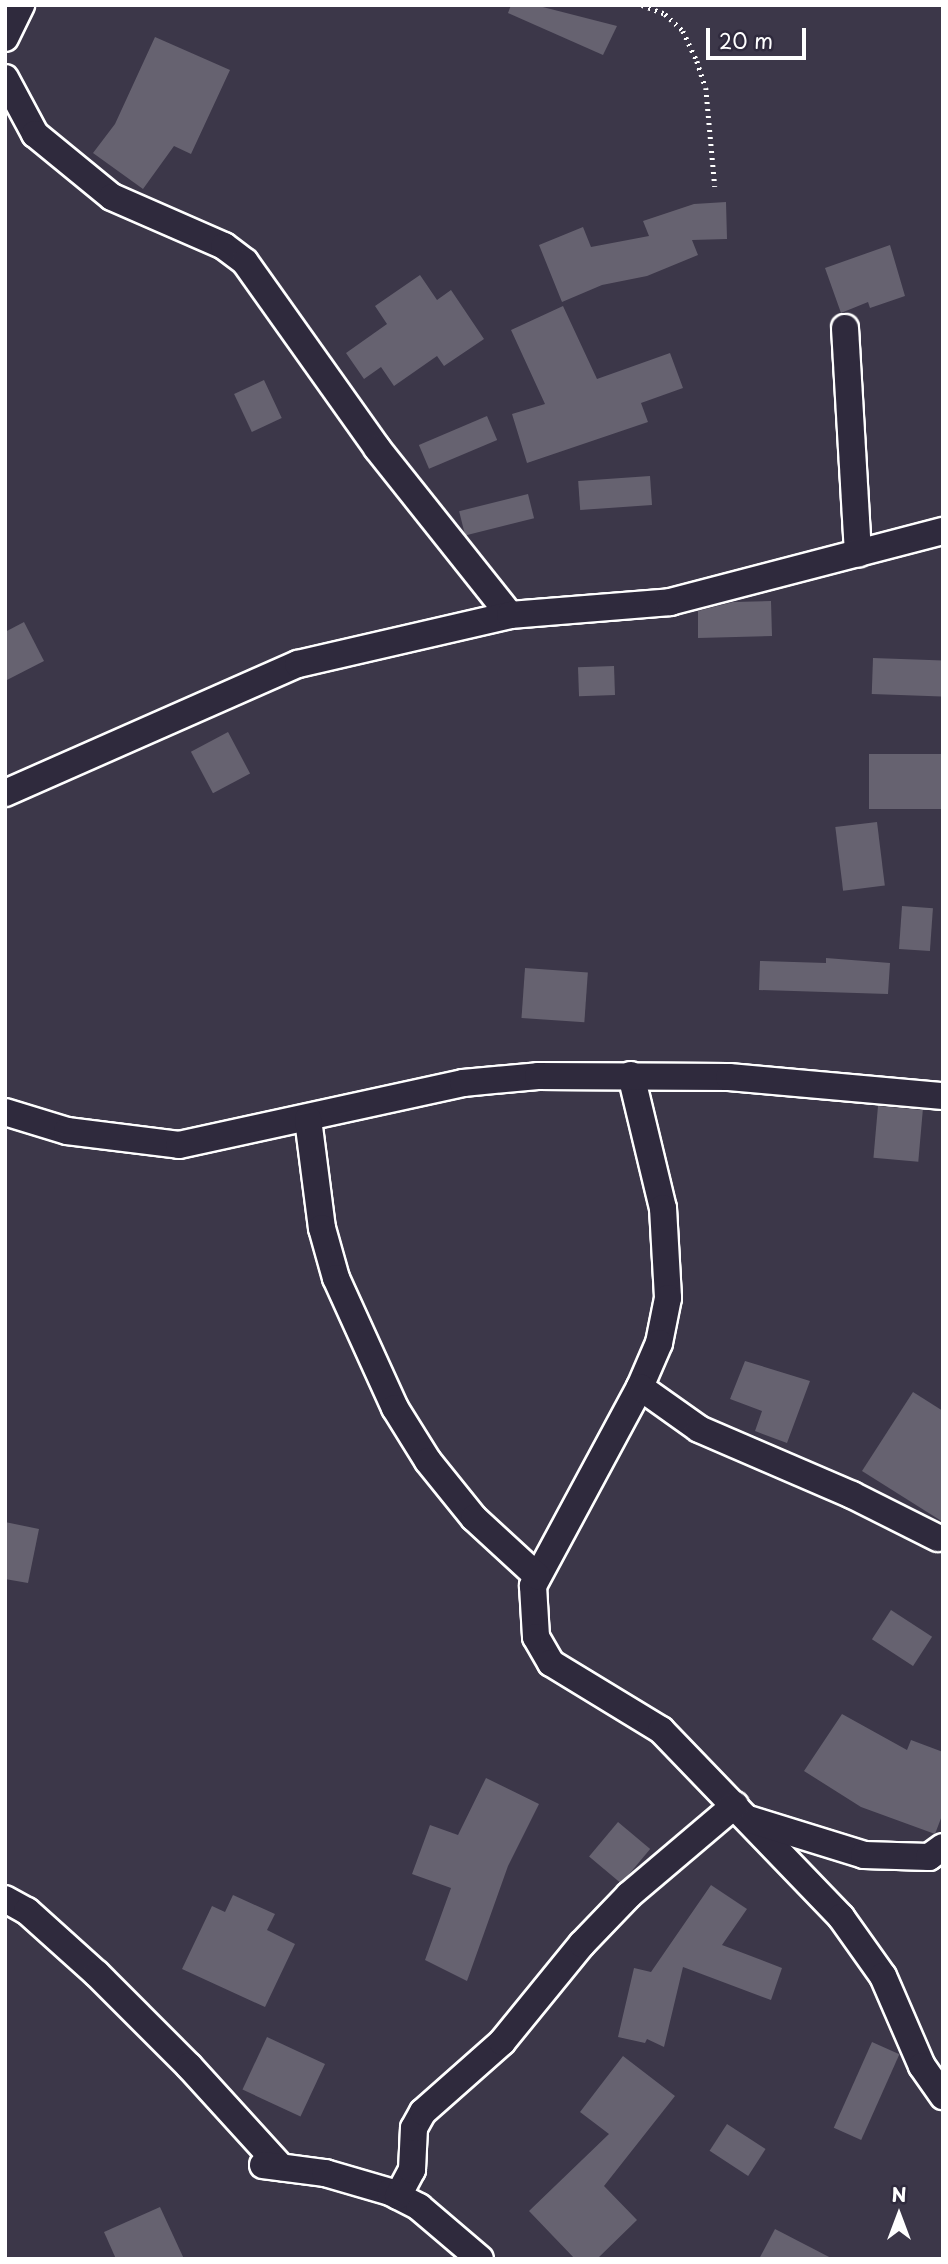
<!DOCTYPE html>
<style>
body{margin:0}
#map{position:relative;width:948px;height:2264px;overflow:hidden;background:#3c3749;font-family:"Playpen Sans",sans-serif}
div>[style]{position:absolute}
.building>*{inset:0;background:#666270;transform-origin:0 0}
.path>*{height:4.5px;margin-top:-2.25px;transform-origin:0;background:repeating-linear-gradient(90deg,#fff 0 2px,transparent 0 7px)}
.roads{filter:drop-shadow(2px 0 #fff) drop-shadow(-2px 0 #fff) drop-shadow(0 2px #fff) drop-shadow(0 -2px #fff)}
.minor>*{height:26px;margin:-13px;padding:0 13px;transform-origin:13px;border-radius:13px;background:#2f2a3d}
span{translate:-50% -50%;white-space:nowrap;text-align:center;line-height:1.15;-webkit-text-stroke:5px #2f2a3d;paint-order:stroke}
.frame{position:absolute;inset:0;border:7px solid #fff;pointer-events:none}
.north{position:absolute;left:864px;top:2180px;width:70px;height:70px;-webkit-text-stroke:5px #2f2a3d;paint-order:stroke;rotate:0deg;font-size:19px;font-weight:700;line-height:28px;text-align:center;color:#fff}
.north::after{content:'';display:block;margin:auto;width:24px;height:32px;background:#fff;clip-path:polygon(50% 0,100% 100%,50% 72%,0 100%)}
.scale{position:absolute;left:706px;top:28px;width:100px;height:32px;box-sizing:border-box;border:4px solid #fff;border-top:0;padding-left:9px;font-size:21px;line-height:24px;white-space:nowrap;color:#fff;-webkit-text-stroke:5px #2f2a3d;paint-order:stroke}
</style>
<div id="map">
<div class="building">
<div style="clip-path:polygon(511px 5px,535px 5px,617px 26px,603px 55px,508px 13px)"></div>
<div style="clip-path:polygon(155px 37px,230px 70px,191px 154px,174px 146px,143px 189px,93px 153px,115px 124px)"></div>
<div style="clip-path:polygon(726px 202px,727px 239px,692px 240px,698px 255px,647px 276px,602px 285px,562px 302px,539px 245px,583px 227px,591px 247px,649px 236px,643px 221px,694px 204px)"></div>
<div style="clip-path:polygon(890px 245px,905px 296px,870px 308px,868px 302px,841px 313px,825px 268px)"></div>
<div style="clip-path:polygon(420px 275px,437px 300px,451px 290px,484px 339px,444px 366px,437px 356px,394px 386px,381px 367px,364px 379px,346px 353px,387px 324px,375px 306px)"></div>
<div style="clip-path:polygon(563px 306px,597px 379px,670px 353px,683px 388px,641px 403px,648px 422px,527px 463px,512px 414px,545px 404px,511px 330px)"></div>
<div style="left:264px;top:380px;width:42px;height:33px;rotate:65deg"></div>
<div style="left:487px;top:416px;width:26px;height:74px;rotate:67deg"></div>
<div style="left:650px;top:476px;width:29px;height:72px;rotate:86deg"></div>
<div style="left:528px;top:494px;width:25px;height:71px;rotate:76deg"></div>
<div style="clip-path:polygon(771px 601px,772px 636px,698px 638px,698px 611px,733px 602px)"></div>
<div style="clip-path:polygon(24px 622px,44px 661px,5px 681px,5px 632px)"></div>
<div style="left:873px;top:658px;width:70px;height:36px;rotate:2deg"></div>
<div style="left:614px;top:666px;width:29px;height:36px;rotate:88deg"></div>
<div style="left:228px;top:732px;width:47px;height:42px;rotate:62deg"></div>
<div style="left:943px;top:754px;width:55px;height:74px;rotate:90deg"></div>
<div style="left:877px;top:822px;width:64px;height:42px;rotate:83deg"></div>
<div style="left:902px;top:906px;width:31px;height:43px;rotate:4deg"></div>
<div style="clip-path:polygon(826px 958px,890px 963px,888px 994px,759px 990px,760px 961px,826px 963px)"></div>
<div style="left:525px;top:968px;width:63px;height:50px;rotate:4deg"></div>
<div style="left:878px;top:1106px;width:45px;height:52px;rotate:5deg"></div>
<div style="clip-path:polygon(745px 1361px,810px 1381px,787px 1443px,755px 1431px,762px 1411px,730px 1399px)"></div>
<div style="clip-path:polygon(913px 1392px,943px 1411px,943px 1522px,862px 1471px)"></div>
<div style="clip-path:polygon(5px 1522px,39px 1529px,28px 1583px,5px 1579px)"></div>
<div style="left:891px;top:1610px;width:49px;height:35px;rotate:33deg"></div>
<div style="clip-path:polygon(842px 1714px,907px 1750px,911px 1740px,943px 1752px,943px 1813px,935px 1834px,861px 1807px,804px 1771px)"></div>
<div style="clip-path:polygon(486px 1778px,539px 1804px,508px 1866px,467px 1981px,425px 1960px,451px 1888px,412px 1874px,430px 1825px,458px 1835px)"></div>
<div style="left:618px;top:1822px;width:42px;height:45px;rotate:40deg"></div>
<div style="clip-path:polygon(711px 1885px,747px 1909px,722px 1945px,782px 1968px,771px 2000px,683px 1967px,664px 2047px,647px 2039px,645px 2043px,618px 2037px,634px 1968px,651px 1972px)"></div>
<div style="clip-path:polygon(233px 1895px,275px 1914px,267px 1930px,295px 1944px,265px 2007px,182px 1969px,212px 1906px,225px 1912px)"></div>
<div style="left:267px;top:2037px;width:64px;height:58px;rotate:25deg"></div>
<div style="left:872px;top:2042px;width:30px;height:94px;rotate:24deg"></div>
<div style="clip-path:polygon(623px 2056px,675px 2096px,604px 2186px,637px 2220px,597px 2259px,575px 2259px,529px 2211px,609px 2134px,580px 2112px)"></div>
<div style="left:727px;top:2124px;width:46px;height:32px;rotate:33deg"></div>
<div style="clip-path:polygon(160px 2207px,184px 2259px,116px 2259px,104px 2232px)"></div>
<div style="clip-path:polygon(775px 2229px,833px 2259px,759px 2259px)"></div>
</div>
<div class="path">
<div style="left:642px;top:5px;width:25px;rotate:21deg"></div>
<div style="left:665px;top:14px;width:25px;rotate:43deg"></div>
<div style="left:683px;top:31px;width:33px;rotate:65deg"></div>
<div style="left:697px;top:61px;width:28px;rotate:72deg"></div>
<div style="left:706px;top:88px;width:99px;rotate:84.8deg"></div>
</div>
<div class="roads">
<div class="minor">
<div style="left:5px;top:38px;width:37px;rotate:-64deg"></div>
<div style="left:5px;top:78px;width:64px;rotate:61.8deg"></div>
<div style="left:35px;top:134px;width:99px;rotate:39.3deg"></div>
<div style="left:112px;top:197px;width:122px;rotate:23.6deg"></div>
<div style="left:224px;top:246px;width:26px;rotate:37deg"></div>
<div style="left:245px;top:262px;width:228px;rotate:54.6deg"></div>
<div style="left:377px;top:448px;width:213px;rotate:51.5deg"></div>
<div style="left:845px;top:328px;width:226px;rotate:86.7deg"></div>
<div style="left:5px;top:793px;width:320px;rotate:-23.8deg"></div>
<div style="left:298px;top:664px;width:218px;rotate:-13deg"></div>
<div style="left:510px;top:615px;width:161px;rotate:-4.6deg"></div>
<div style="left:670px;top:602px;width:282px;rotate:-14.6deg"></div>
<div style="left:631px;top:1075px;width:137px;rotate:76.5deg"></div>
<div style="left:663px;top:1208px;width:90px;rotate:86.8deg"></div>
<div style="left:668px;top:1298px;width:46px;rotate:101.3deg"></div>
<div style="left:659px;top:1343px;width:48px;rotate:113.4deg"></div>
<div style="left:640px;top:1387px;width:226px;rotate:118.3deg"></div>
<div style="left:533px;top:1586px;width:51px;rotate:86.6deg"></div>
<div style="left:536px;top:1637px;width:30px;rotate:60deg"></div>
<div style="left:551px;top:1663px;width:129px;rotate:31.3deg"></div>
<div style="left:661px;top:1730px;width:260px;rotate:46.1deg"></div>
<div style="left:841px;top:1917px;width:72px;rotate:54.6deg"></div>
<div style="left:883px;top:1976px;width:98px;rotate:66.6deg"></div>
<div style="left:922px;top:2066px;width:37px;rotate:55deg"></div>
<div style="left:5px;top:1112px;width:65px;rotate:17deg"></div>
<div style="left:67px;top:1131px;width:113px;rotate:7.1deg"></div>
<div style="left:179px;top:1145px;width:291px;rotate:-12.3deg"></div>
<div style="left:463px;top:1083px;width:75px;rotate:-5.3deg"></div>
<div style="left:538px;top:1076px;width:191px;rotate:0.3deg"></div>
<div style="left:729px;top:1077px;width:215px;rotate:5.1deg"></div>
<div style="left:308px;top:1119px;width:110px;rotate:82.7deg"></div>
<div style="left:322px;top:1228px;width:52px;rotate:74.4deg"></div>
<div style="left:336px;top:1278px;width:143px;rotate:65.6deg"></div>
<div style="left:395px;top:1408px;width:62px;rotate:58.1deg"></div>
<div style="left:428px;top:1461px;width:73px;rotate:51.1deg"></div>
<div style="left:474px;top:1518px;width:86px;rotate:42.6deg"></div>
<div style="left:640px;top:1387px;width:72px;rotate:35.4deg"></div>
<div style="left:699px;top:1429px;width:167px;rotate:23.3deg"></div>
<div style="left:852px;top:1495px;width:96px;rotate:26.6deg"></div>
<div style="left:748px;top:1819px;width:121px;rotate:17.2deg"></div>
<div style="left:864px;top:1855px;width:65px;rotate:1.8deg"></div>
<div style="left:929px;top:1857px;width:17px;rotate:-36deg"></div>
<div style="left:5px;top:1899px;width:25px;rotate:29deg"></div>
<div style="left:27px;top:1911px;width:94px;rotate:42deg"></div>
<div style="left:97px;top:1974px;width:130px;rotate:45deg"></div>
<div style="left:189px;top:2066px;width:137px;rotate:47.7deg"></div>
<div style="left:263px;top:2165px;width:63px;rotate:7.4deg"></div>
<div style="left:325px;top:2173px;width:68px;rotate:16.3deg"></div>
<div style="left:390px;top:2192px;width:33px;rotate:27deg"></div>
<div style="left:419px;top:2207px;width:80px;rotate:40.4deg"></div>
<div style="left:398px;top:2196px;width:30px;rotate:-62deg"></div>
<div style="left:412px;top:2170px;width:42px;rotate:-87.3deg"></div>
<div style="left:414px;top:2128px;width:18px;rotate:-61deg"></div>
<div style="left:423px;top:2112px;width:106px;rotate:-41.5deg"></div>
<div style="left:502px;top:2042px;width:127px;rotate:-50.8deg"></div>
<div style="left:582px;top:1944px;width:68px;rotate:-46.2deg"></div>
<div style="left:629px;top:1895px;width:139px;rotate:-40.3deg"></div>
</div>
</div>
<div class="frame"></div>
<div class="north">N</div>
<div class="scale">20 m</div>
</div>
